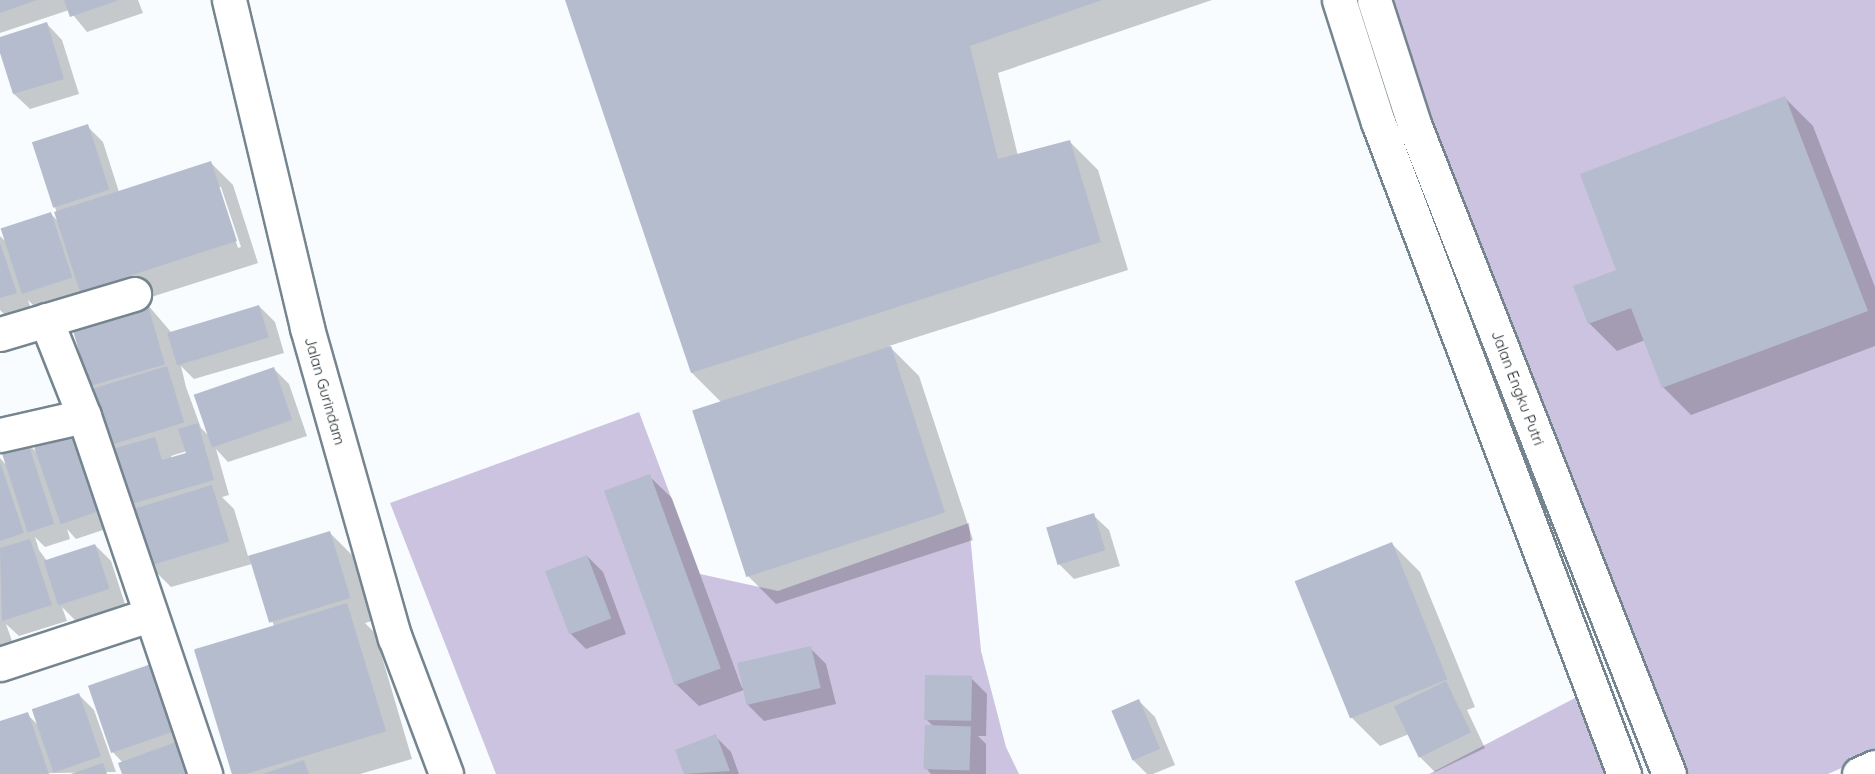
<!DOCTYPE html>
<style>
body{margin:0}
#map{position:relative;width:1875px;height:774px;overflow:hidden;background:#f8fcfe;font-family:Quicksand,sans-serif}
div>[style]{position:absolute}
.green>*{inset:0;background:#ccc3e0}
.shadow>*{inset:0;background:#0003}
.building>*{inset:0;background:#b5bccd;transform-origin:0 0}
.roads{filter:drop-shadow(2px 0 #758590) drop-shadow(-2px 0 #758590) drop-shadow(0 2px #758590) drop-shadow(0 -2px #758590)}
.minor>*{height:33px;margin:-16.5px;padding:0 16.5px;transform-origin:16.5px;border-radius:16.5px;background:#fff}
.major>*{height:33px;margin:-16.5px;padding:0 16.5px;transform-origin:16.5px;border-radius:16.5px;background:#fff}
span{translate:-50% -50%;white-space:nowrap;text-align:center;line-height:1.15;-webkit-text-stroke:4.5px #fff;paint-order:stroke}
.street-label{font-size:15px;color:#1b2226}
</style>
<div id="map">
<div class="green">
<div style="clip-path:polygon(1386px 0,1875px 0,1875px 753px,1828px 774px,1684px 774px,1422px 115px)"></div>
<div style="clip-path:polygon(639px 412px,700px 574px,778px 591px,969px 523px,981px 651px,1006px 747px,1019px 774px,496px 774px,390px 503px)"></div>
<div style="clip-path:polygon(1575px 698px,1608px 774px,1429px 774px)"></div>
</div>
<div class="shadow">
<div style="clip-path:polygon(0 0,138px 0,143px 13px,87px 32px,69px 10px,0 33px)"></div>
<div style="clip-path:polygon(566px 0,1212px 0,998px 73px,1018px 156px,1070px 142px,1098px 170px,1128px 270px,889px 346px,919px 376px,973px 540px,776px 604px,748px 576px,722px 403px,692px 373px)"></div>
<div style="clip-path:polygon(47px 24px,62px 40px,79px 94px,30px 109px,14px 94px,0 38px)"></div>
<div style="clip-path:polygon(1785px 98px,1813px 126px,1875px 287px,1875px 346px,1691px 415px,1663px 387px,1645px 340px,1617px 351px,1589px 323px,1618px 271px)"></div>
<div style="clip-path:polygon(evenodd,87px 126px,103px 142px,119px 192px,211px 163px,233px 185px,258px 263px,104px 312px,37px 309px,28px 300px,31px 309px,7px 317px,0 310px,0 236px,4px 240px,51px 214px,60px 223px,55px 207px,87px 126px,218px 187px,221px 187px,241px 247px,238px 248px,218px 187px)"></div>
<div style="clip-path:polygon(evenodd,147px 304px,171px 332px,259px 306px,275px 322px,284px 353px,194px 379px,181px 366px,186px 387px,201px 428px,210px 437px,273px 368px,289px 384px,307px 436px,228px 462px,216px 449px,229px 495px,222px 497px,234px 509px,248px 556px,330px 533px,352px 555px,372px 621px,365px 623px,375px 633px,412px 759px,360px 774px,232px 774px,195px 649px,274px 626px,252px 564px,171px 587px,149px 565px,134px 509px,107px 446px,94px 389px,73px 325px,147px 304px,187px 451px,188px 454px,172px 459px,171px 456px,187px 451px)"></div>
<div style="clip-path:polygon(28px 444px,115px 526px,76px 539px,67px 529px,70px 539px,45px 547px,35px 537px,39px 550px,47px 561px,95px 545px,111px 561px,125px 604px,76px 621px,62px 607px,67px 621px,19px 636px,6px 624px,17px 655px,0 660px,0 458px,7px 466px)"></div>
<div style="clip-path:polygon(649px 476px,672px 498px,742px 688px,810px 648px,826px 664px,836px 704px,764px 721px,748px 705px,744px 690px,699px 706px,676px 684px)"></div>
<div style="clip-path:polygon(1093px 515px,1109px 530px,1120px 566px,1074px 579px,1058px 563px)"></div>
<div style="clip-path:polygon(1392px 544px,1420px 572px,1475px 707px,1467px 710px,1485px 748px,1435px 772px,1420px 757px,1409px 734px,1380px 746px,1352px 718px)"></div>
<div style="clip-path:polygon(587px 556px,603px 572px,626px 634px,586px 649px,570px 633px)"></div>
<div style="clip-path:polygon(157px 664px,191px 755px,123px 774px,123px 763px,110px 749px)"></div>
<div style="clip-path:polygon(971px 678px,987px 694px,986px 736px,978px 736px,986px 744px,986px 774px,926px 774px,931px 774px,926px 768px,934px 727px,926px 719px)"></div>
<div style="clip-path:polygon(78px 694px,94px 710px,116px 772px,0 774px,0 723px,27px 714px,40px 727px)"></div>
<div style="clip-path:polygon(1139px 701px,1155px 717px,1175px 765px,1153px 774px,1147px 774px,1133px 760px)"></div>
<div style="clip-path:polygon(715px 736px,731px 752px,739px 774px,686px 774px,676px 751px)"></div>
</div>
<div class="building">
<div style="clip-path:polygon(0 0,37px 0,0 13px)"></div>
<div style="clip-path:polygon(64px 0,119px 0,70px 17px)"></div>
<div style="clip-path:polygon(565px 0,1102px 0,970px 46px,998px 159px,1070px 140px,1101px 242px,691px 373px)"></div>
<div style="clip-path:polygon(47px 22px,64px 79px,13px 94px,0 53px,0 37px)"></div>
<div style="clip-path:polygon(1785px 96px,1868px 311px,1662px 388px,1631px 308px,1588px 324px,1573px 286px,1616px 270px,1580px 174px)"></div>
<div style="left:88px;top:124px;width:69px;height:59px;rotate:72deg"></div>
<div style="left:211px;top:161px;width:84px;height:165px;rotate:72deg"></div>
<div style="left:51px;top:212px;width:69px;height:53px;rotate:72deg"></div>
<div style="clip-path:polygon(0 243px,17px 293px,0 298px)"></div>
<div style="left:147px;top:302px;width:65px;height:79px;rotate:74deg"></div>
<div style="left:259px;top:305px;width:34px;height:96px;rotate:73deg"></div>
<div style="left:891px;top:346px;width:175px;height:209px;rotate:72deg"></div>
<div style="left:167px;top:366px;width:59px;height:82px;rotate:73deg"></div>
<div style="left:274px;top:367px;width:56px;height:85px;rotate:71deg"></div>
<div style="clip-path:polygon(198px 423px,214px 480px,128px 505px,112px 449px,155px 437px,162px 460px,186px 453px,178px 429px)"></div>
<div style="left:73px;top:428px;width:87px;height:43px;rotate:71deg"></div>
<div style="left:28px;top:443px;width:85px;height:28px;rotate:72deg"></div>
<div style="clip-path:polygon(0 462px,24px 533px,0 541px)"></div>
<div style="left:650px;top:474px;width:207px;height:49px;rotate:70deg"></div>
<div style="left:212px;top:485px;width:59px;height:84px;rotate:73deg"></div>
<div style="left:1094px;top:513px;width:39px;height:50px;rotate:73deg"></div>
<div style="left:330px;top:531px;width:70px;height:85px;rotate:73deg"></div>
<div style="clip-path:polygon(30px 539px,52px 605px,2px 621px,0 548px)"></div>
<div style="left:1392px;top:542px;width:148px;height:105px;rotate:68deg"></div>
<div style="left:95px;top:544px;width:47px;height:54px;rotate:72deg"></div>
<div style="left:587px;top:555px;width:68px;height:45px;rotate:69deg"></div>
<div style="left:347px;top:603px;width:134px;height:160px;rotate:73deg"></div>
<div style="left:811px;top:646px;width:43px;height:76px;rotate:77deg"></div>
<div style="left:157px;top:662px;width:71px;height:73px;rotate:71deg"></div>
<div style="left:925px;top:675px;width:47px;height:45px;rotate:1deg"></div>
<div style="left:1446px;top:681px;width:57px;height:58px;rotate:64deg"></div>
<div style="left:79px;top:693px;width:67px;height:50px;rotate:71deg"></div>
<div style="left:1139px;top:699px;width:54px;height:30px;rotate:67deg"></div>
<div style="clip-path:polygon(28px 712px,49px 774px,0 774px,0 721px)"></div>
<div style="left:925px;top:725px;width:46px;height:44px;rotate:2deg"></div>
<div style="clip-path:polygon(716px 734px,730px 771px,684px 774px,675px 750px)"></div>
<div style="clip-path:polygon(179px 741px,191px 774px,122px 774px,118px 763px)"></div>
<div style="clip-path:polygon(304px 760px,309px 774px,263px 774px)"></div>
<div style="clip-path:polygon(103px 763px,107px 774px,71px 774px)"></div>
</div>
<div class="roads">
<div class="minor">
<div style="left:229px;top:0;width:337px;rotate:76.6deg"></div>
<div style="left:307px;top:328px;width:322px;rotate:74.2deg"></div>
<div style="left:395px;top:638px;width:145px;rotate:69.4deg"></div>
<div style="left:46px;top:320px;width:103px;rotate:68.4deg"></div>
<div style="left:84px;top:416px;width:378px;rotate:71.3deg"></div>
<div style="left:0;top:334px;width:140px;rotate:-16.6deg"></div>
<div style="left:0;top:435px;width:86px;rotate:-12.7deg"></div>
<div style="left:0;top:664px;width:157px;rotate:-18.2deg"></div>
<div style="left:1859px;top:774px;width:17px;rotate:-24deg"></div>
</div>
<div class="major">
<div style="left:1339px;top:0;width:128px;rotate:72.3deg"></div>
<div style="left:1378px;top:122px;width:697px;rotate:69.33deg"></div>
<div style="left:1374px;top:0;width:130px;rotate:72.1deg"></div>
<div style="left:1414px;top:124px;width:698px;rotate:68.58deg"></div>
</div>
</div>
<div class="street-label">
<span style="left:1518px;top:388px;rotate:69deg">Jalan Engku Putri</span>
<span style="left:325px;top:391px;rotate:74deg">Jalan Gurindam</span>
</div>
</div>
